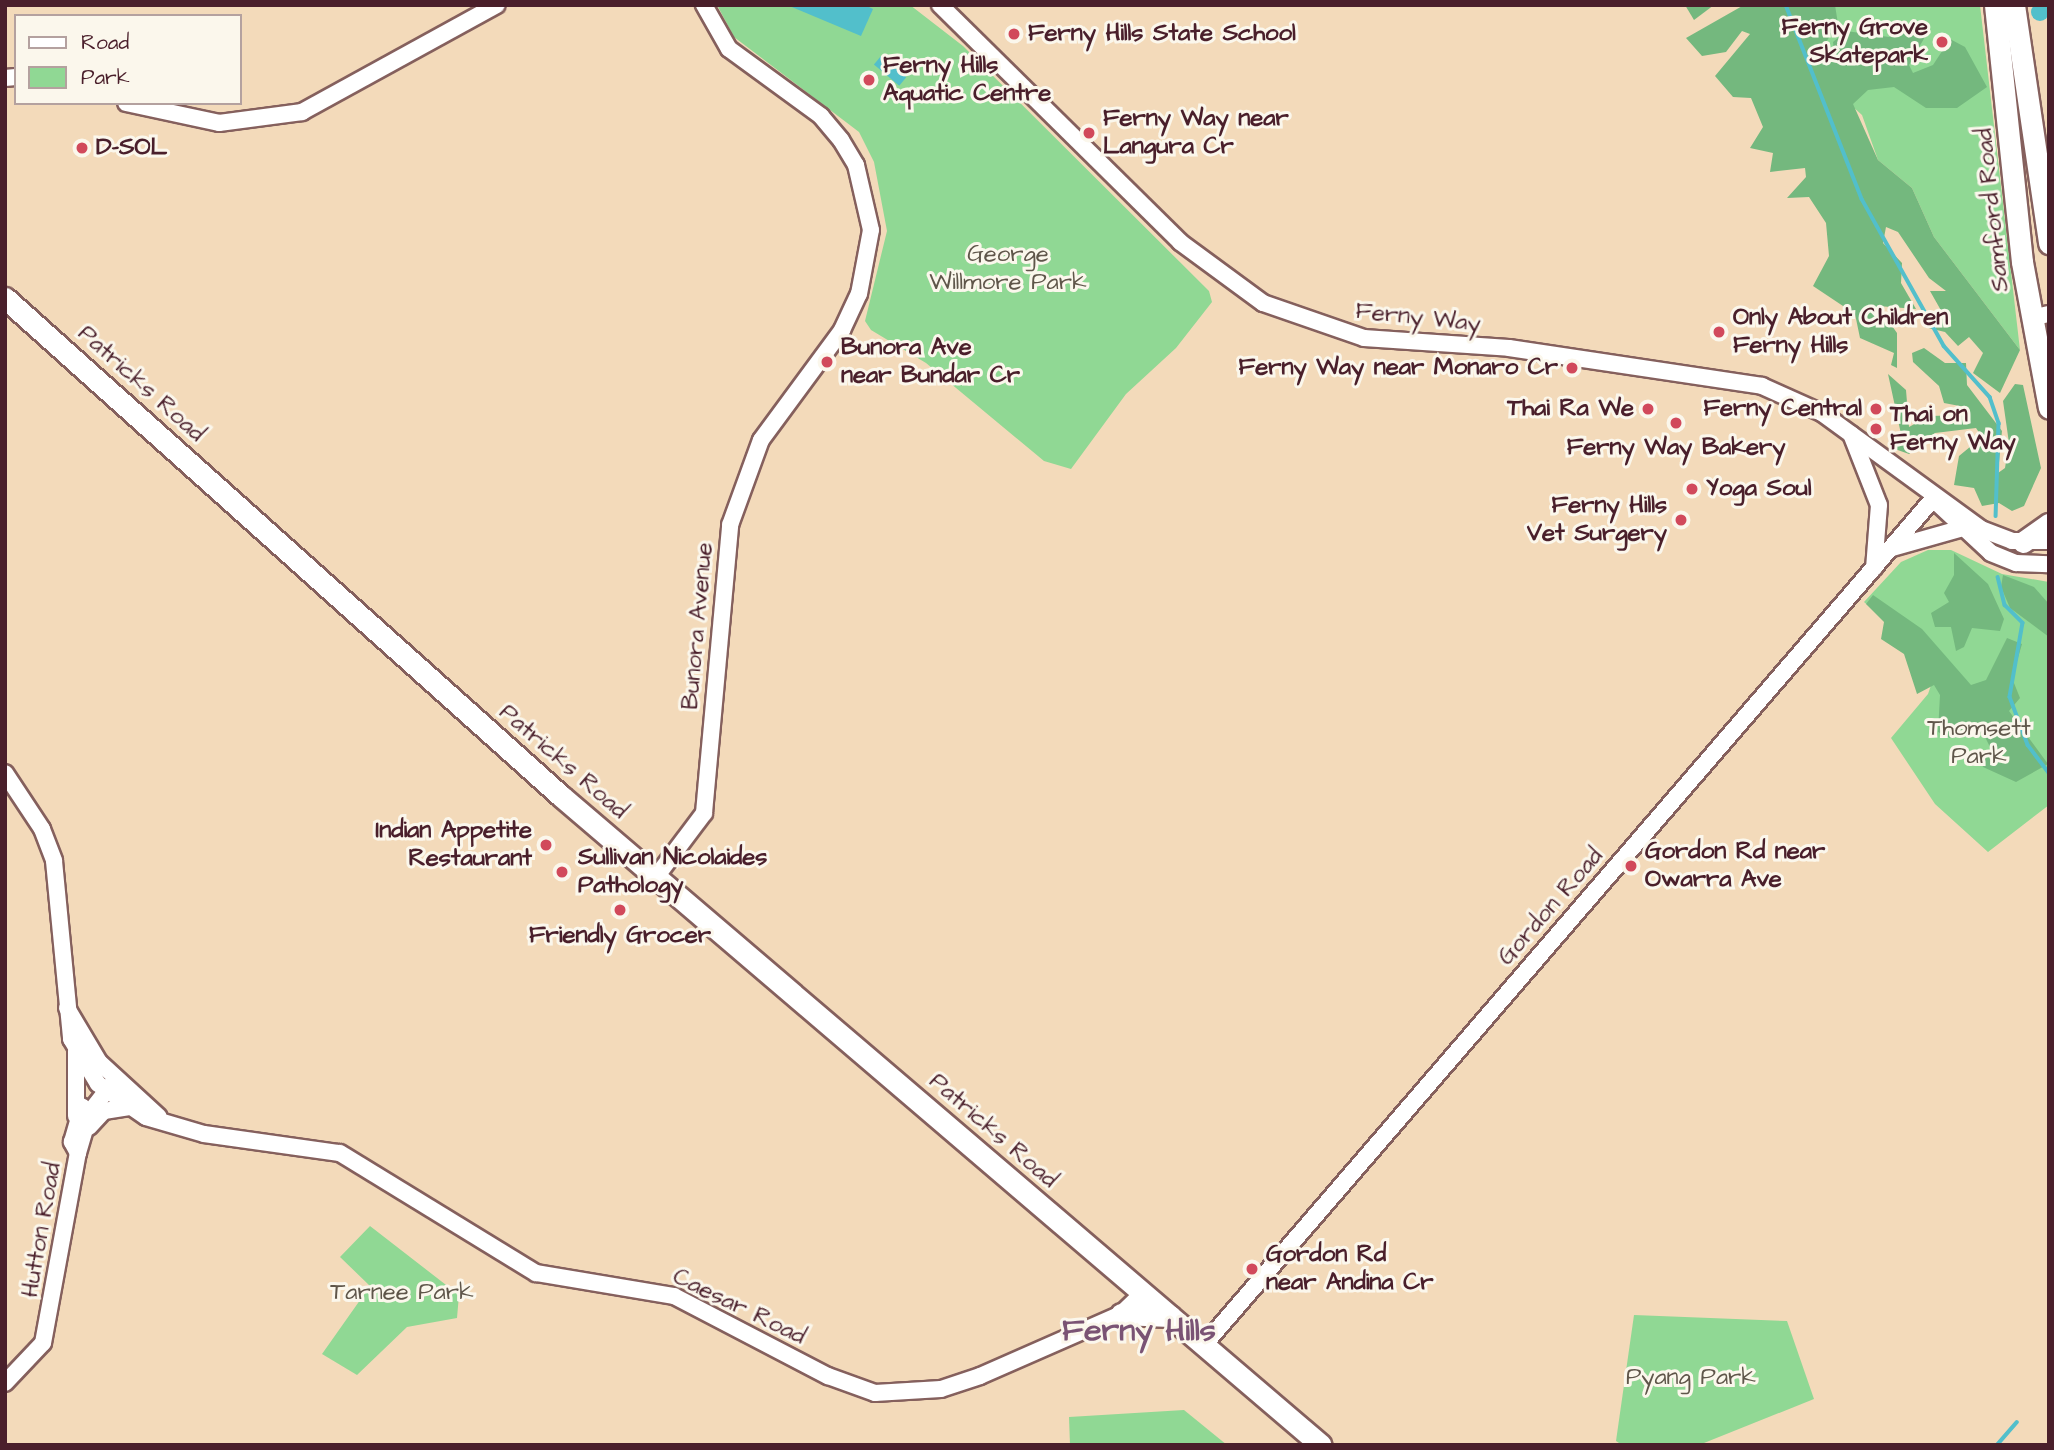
<!DOCTYPE html>
<style>
body{margin:0}
#map{position:relative;width:2054px;height:1450px;overflow:hidden;background:#f3daba;font-family:"Architects Daughter",sans-serif}
div>[style]{position:absolute}
.green>*{inset:0;background:#90d894}
.forest>*{inset:0;background:#74b87e}
.water>*{inset:0;background:#52bfcb;transform-origin:0 0}
.round{border-radius:50%}
.stream>*{height:3.5px;margin:-1.75px;padding:0 1.75px;transform-origin:1.75px;border-radius:1.75px;background:#52bfcb}
.roads{filter:drop-shadow(2px 0 #85605d) drop-shadow(-2px 0 #85605d) drop-shadow(0 2px #85605d) drop-shadow(0 -2px #85605d)}
.minor>*{height:16px;margin:-8px;padding:0 8px;transform-origin:8px;border-radius:8px;background:#fff}
.major>*{height:21px;margin:-10.5px;padding:0 10.5px;transform-origin:10.5px;border-radius:10.5px;background:#fff}
.dots>*{width:19px;height:19px;translate:-50% -50%;box-sizing:border-box;border:4px solid #fbf7ec;border-radius:50%}
span{translate:-50% -50%;white-space:nowrap;text-align:center;line-height:1.15;-webkit-text-stroke:6px #fbf7ec;paint-order:stroke}
.poi-label{font-size:24px;color:#4a1f2b;font-weight:700}
.right{translate:-100% -50%;text-align:right}
.left{translate:0 -50%;text-align:left}
.street-label{font-size:24px;color:#4a1f2b}
.park-label{font-size:24px;color:#5f564a}
.district-label{font-size:32px;color:#7a5374;font-weight:700}
.frame{position:absolute;inset:0;border:7px solid #4a1f2b;pointer-events:none}
.legend{position:absolute;left:14px;top:14px;width:228px;height:91px;box-sizing:border-box;background:#fbf7ec;border:2px solid #b4a19f;margin:0;padding:9px 12px;list-style:none;font-size:21px;color:#4a1f2b}
.legend li{display:flex;align-items:center;gap:14px;height:35px}
.legend b{width:35px;border:2px solid #b4a19f}
</style>
<div id="map">
<div class="green">
<div style="clip-path:polygon(717px 5px,910px 5px,963px 46px,1209px 291px,1212px 302px,1176px 348px,1126px 394px,1071px 469px,1044px 461px,926px 363px,871px 330px,865px 321px,887px 231px,874px 162px,859px 132px,734px 37px)"></div>
<div style="clip-path:polygon(1801px 5px,1980px 5px,2020px 350px,1934px 237px,1912px 188px,1878px 160px,1862px 115px,1832px 88px)"></div>
<div style="clip-path:polygon(1928px 550px,1951px 550px,2002px 574px,2049px 582px,2049px 805px,1988px 852px,1935px 804px,1891px 738px,1928px 694px,1938px 665px,1864px 602px,1901px 562px)"></div>
<div style="clip-path:polygon(370px 1226px,459px 1295px,457px 1318px,407px 1327px,357px 1375px,322px 1354px,370px 1286px,340px 1257px)"></div>
<div style="clip-path:polygon(1634px 1315px,1787px 1321px,1814px 1399px,1699px 1445px,1622px 1445px,1616px 1441px)"></div>
<div style="clip-path:polygon(1184px 1410px,1227px 1445px,1070px 1445px,1069px 1417px)"></div>
</div>
<div class="forest">
<div style="clip-path:polygon(1685px 5px,1714px 5px,1694px 20px)"></div>
<div style="clip-path:polygon(1744px 5px,1835px 5px,1838px 24px,1820px 51px,1825px 64px,1835px 58px,1833px 42px,1846px 31px,1889px 37px,1923px 28px,1926px 35px,1909px 65px,1913px 73px,1933px 65px,1950px 39px,1965px 47px,1987px 87px,1957px 108px,1926px 108px,1894px 87px,1868px 90px,1853px 104px,1878px 160px,1912px 188px,1934px 237px,2020px 350px,2000px 393px,1973px 373px,1983px 353px,1969px 337px,1958px 346px,1945px 332px,1924px 327px,1943px 314px,1930px 291px,1946px 291px,1929px 278px,1898px 232px,1886px 227px,1883px 243px,1902px 263px,1901px 283px,1916px 309px,1878px 306px,1897px 333px,1897px 368px,1891px 365px,1894px 353px,1860px 338px,1855px 314px,1813px 286px,1829px 256px,1826px 223px,1809px 197px,1787px 198px,1806px 177px,1805px 168px,1770px 172px,1773px 153px,1750px 148px,1763px 127px,1751px 98px,1733px 97px,1715px 76px,1750px 34px,1742px 31px,1726px 52px,1702px 56px,1686px 38px)"></div>
<div style="clip-path:polygon(1924px 348px,1945px 363px,1966px 363px,1967px 385px,2002px 431px,1998px 473px,2005px 468px,2009px 443px,2003px 401px,2015px 384px,2023px 385px,2041px 468px,2024px 506px,2012px 511px,1999px 503px,1982px 506px,1974px 488px,1954px 485px,1959px 456px,1982px 437px,1976px 428px,1935px 433px,1909px 454px,1892px 448px,1901px 434px,1888px 374px,1906px 390px,1909px 427px,1929px 416px,1968px 415px,1965px 407px,1944px 403px,1939px 386px,1913px 362px,1912px 353px)"></div>
<div style="clip-path:polygon(1954px 553px,1988px 584px,2004px 619px,2000px 631px,1972px 628px,1964px 647px,1956px 651px,1951px 627px,1935px 627px,1931px 613px,1949px 602px,1944px 593px,1954px 575px)"></div>
<div style="clip-path:polygon(2003px 575px,2034px 587px,2049px 604px,2049px 637px,2010px 608px,2001px 587px)"></div>
<div style="clip-path:polygon(1873px 595px,1922px 629px,1971px 685px,1986px 680px,2007px 638px,2022px 644px,2012px 678px,2020px 698px,2009px 711px,2048px 764px,2016px 782px,1983px 767px,1979px 755px,1991px 749px,1983px 733px,1950px 738px,1938px 732px,1940px 695px,1934px 685px,1917px 694px,1904px 654px,1881px 639px,1884px 622px,1866px 604px)"></div>
</div>
<div class="water">
<div class="round" style="left:2031px;top:3px;width:18px;height:18px"></div>
<div style="clip-path:polygon(787px 5px,865px 5px,873px 9px,861px 36px)"></div>
<div style="left:881px;top:56px;width:33px;height:11px;rotate:40deg"></div>
</div>
<div class="stream">
<div style="left:1786px;top:5px;width:208px;rotate:68.6deg"></div>
<div style="left:1862px;top:199px;width:168px;rotate:60.8deg"></div>
<div style="left:1944px;top:346px;width:69px;rotate:48deg"></div>
<div style="left:1990px;top:397px;width:28px;rotate:71deg"></div>
<div style="left:1999px;top:423px;width:93px;rotate:91.8deg"></div>
<div style="left:1998px;top:577px;width:29px;rotate:76deg"></div>
<div style="left:2005px;top:605px;width:25px;rotate:45deg"></div>
<div style="left:2023px;top:623px;width:75px;rotate:100deg"></div>
<div style="left:2010px;top:697px;width:51px;rotate:69.4deg"></div>
<div style="left:2028px;top:745px;width:35px;rotate:53deg"></div>
<div style="left:1997px;top:1445px;width:30px;rotate:-49deg"></div>
</div>
<div class="roads">
<div class="minor">
<div style="left:940px;top:5px;width:337px;rotate:44.6deg"></div>
<div style="left:1180px;top:242px;width:103px;rotate:36.3deg"></div>
<div style="left:1263px;top:303px;width:107px;rotate:19.1deg"></div>
<div style="left:1364px;top:338px;width:145px;rotate:3.9deg"></div>
<div style="left:1509px;top:348px;width:256px;rotate:8.5deg"></div>
<div style="left:1762px;top:386px;width:66px;rotate:24.2deg"></div>
<div style="left:1822px;top:413px;width:197px;rotate:36.1deg"></div>
<div style="left:1981px;top:529px;width:33px;rotate:21deg"></div>
<div style="left:2012px;top:541px;width:37px"></div>
<div style="left:5px;top:78px;width:11px;rotate:-5deg"></div>
<div style="left:126px;top:103px;width:95px;rotate:12.1deg"></div>
<div style="left:219px;top:123px;width:84px;rotate:-7.5deg"></div>
<div style="left:302px;top:112px;width:222px;rotate:-28.8deg"></div>
<div style="left:2031px;top:318px;width:18px;rotate:-13deg"></div>
<div style="left:1851px;top:434px;width:76px;rotate:68.5deg"></div>
<div style="left:1879px;top:505px;width:63px;rotate:94.5deg"></div>
<div style="left:1935px;top:501px;width:76px;rotate:42.9deg"></div>
<div style="left:1991px;top:553px;width:27px;rotate:22deg"></div>
<div style="left:2016px;top:563px;width:33px;rotate:2deg"></div>
<div style="left:1892px;top:548px;width:70px;rotate:-15.8deg"></div>
<div style="left:5px;top:773px;width:67px;rotate:56.5deg"></div>
<div style="left:42px;top:829px;width:34px;rotate:69deg"></div>
<div style="left:54px;top:861px;width:179px;rotate:84.5deg"></div>
<div style="left:71px;top:1039px;width:52px;rotate:59deg"></div>
<div style="left:98px;top:1084px;width:58px;rotate:34.5deg"></div>
<div style="left:146px;top:1117px;width:60px;rotate:16.3deg"></div>
<div style="left:204px;top:1134px;width:137px;rotate:8deg"></div>
<div style="left:340px;top:1153px;width:230px;rotate:31.5deg"></div>
<div style="left:536px;top:1273px;width:140px;rotate:9.5deg"></div>
<div style="left:674px;top:1296px;width:174px;rotate:27.5deg"></div>
<div style="left:828px;top:1376px;width:50px;rotate:19.9deg"></div>
<div style="left:875px;top:1393px;width:66px;rotate:-3.5deg"></div>
<div style="left:941px;top:1389px;width:41px;rotate:-18.4deg"></div>
<div style="left:980px;top:1376px;width:154px;rotate:-23.7deg"></div>
<div style="left:1121px;top:1314px;width:30px;rotate:-44deg"></div>
<div style="left:656px;top:877px;width:80px;rotate:-53.1deg"></div>
<div style="left:704px;top:813px;width:289px;rotate:-84.8deg"></div>
<div style="left:730px;top:525px;width:90px;rotate:-70deg"></div>
<div style="left:761px;top:440px;width:137px;rotate:-53.6deg"></div>
<div style="left:842px;top:330px;width:40px;rotate:-65deg"></div>
<div style="left:859px;top:294px;width:65px;rotate:-79.4deg"></div>
<div style="left:871px;top:230px;width:67px;rotate:-103deg"></div>
<div style="left:856px;top:165px;width:29px;rotate:-121deg"></div>
<div style="left:841px;top:140px;width:31px;rotate:-130deg"></div>
<div style="left:821px;top:116px;width:114px;rotate:-143.9deg"></div>
<div style="left:729px;top:49px;width:51px;rotate:-119.6deg"></div>
<div style="left:67px;top:1008px;width:63px;rotate:59.3deg"></div>
<div style="left:99px;top:1062px;width:81px;rotate:42.5deg"></div>
<div style="left:76px;top:1051px;width:65px;rotate:90deg"></div>
<div style="left:89px;top:1127px;width:22px;rotate:-47deg"></div>
<div style="left:104px;top:1111px;width:24px;rotate:-9deg"></div>
<div style="left:78px;top:1153px;width:13px;rotate:-119deg"></div>
<div style="left:72px;top:1142px;width:37px;rotate:-74deg"></div>
<div style="left:1204px;top:1345px;width:1117px;rotate:-49.25deg"></div>
<div style="left:5px;top:1383px;width:55px;rotate:-46.5deg"></div>
<div style="left:43px;top:1343px;width:193px;rotate:-79.6deg"></div>
<div style="left:78px;top:1153px;width:43px;rotate:-73.7deg"></div>
<div style="left:90px;top:1112px;width:41px;rotate:-52deg"></div>
</div>
<div class="major">
<div style="left:1995px;top:5px;width:258px;rotate:84deg"></div>
<div style="left:2022px;top:262px;width:148px;rotate:79.5deg"></div>
<div style="left:2014px;top:5px;width:241px;rotate:81.6deg"></div>
<div style="left:5px;top:298px;width:746px;rotate:41.85deg"></div>
<div style="left:561px;top:796px;width:999px;rotate:40.5deg"></div>
<div style="left:2023px;top:542px;width:32px;rotate:-35deg"></div>
<div style="left:1121px;top:1314px;width:49px;rotate:2.3deg"></div>
</div>
</div>
<div class="dots">
<div style="left:1014px;top:34px;background:#d1495b"></div>
<div style="left:1942px;top:42px;background:#d1495b"></div>
<div style="left:869px;top:80px;background:#d1495b"></div>
<div style="left:1089px;top:133px;background:#d1495b"></div>
<div style="left:82px;top:148px;background:#d1495b"></div>
<div style="left:1719px;top:332px;background:#d1495b"></div>
<div style="left:827px;top:362px;background:#d1495b"></div>
<div style="left:1572px;top:368px;background:#d1495b"></div>
<div style="left:1648px;top:409px;background:#d1495b"></div>
<div style="left:1876px;top:409px;background:#d1495b"></div>
<div style="left:1676px;top:423px;background:#d1495b"></div>
<div style="left:1876px;top:429px;background:#d1495b"></div>
<div style="left:1692px;top:489px;background:#d1495b"></div>
<div style="left:1681px;top:520px;background:#d1495b"></div>
<div style="left:546px;top:845px;background:#d1495b"></div>
<div style="left:1631px;top:866px;background:#d1495b"></div>
<div style="left:562px;top:872px;background:#d1495b"></div>
<div style="left:620px;top:910px;background:#d1495b"></div>
<div style="left:1252px;top:1269px;background:#d1495b"></div>
</div>
<div class="poi-label">
<span class="right" style="left:1928px;top:42px">Ferny Grove<br>Skatepark</span>
<span class="left" style="left:1028px;top:34px">Ferny Hills State School</span>
<span class="left" style="left:883px;top:80px">Ferny Hills<br>Aquatic Centre</span>
<span class="left" style="left:1103px;top:133px">Ferny Way near<br>Langura Cr</span>
<span class="left" style="left:96px;top:148px">D-SOL</span>
<span class="left" style="left:1733px;top:332px">Only About Children<br>Ferny Hills</span>
<span class="left" style="left:841px;top:362px">Bunora Ave<br>near Bundar Cr</span>
<span class="right" style="left:1558px;top:368px">Ferny Way near Monaro Cr</span>
<span class="right" style="left:1634px;top:409px">Thai Ra We</span>
<span class="right" style="left:1862px;top:409px">Ferny Central</span>
<span class="left" style="left:1890px;top:429px">Thai on<br>Ferny Way</span>
<span style="left:1676px;top:448px">Ferny Way Bakery</span>
<span class="left" style="left:1706px;top:489px">Yoga Soul</span>
<span class="right" style="left:1667px;top:520px">Ferny Hills<br>Vet Surgery</span>
<span class="right" style="left:532px;top:845px">Indian Appetite<br>Restaurant</span>
<span class="left" style="left:1645px;top:866px">Gordon Rd near<br>Owarra Ave</span>
<span class="left" style="left:578px;top:872px">Sullivan Nicolaides<br>Pathology</span>
<span style="left:620px;top:936px">Friendly Grocer</span>
<span class="left" style="left:1266px;top:1269px">Gordon Rd<br>near Andina Cr</span>
</div>
<div class="street-label">
<span style="left:1993px;top:210px;rotate:-96deg">Samford Road</span>
<span style="left:1418px;top:318px;rotate:6deg">Ferny Way</span>
<span style="left:141px;top:384px;rotate:42deg">Patricks Road</span>
<span style="left:698px;top:626px;rotate:-85deg">Bunora Avenue</span>
<span style="left:563px;top:762px;rotate:41deg">Patricks Road</span>
<span style="left:1551px;top:907px;rotate:-49deg">Gordon Road</span>
<span style="left:993px;top:1131px;rotate:41deg">Patricks Road</span>
<span style="left:42px;top:1230px;rotate:-80deg">Hutton Road</span>
<span style="left:739px;top:1307px;rotate:26deg">Caesar Road</span>
</div>
<div class="park-label">
<span style="left:1008px;top:269px">George<br>Willmore Park</span>
<span style="left:1979px;top:743px">Thomsett<br>Park</span>
<span style="left:402px;top:1293px">Tarnee Park</span>
<span style="left:1691px;top:1378px">Pyang Park</span>
</div>
<div class="district-label">
<span style="left:1139px;top:1331px">Ferny Hills</span>
</div>
<div class="frame"></div>
<ul class="legend">
<li><b style="height:9px;background:#fff"></b>Road</li>
<li><b style="height:19px;background:#90d894"></b>Park</li>
</ul>
</div>
